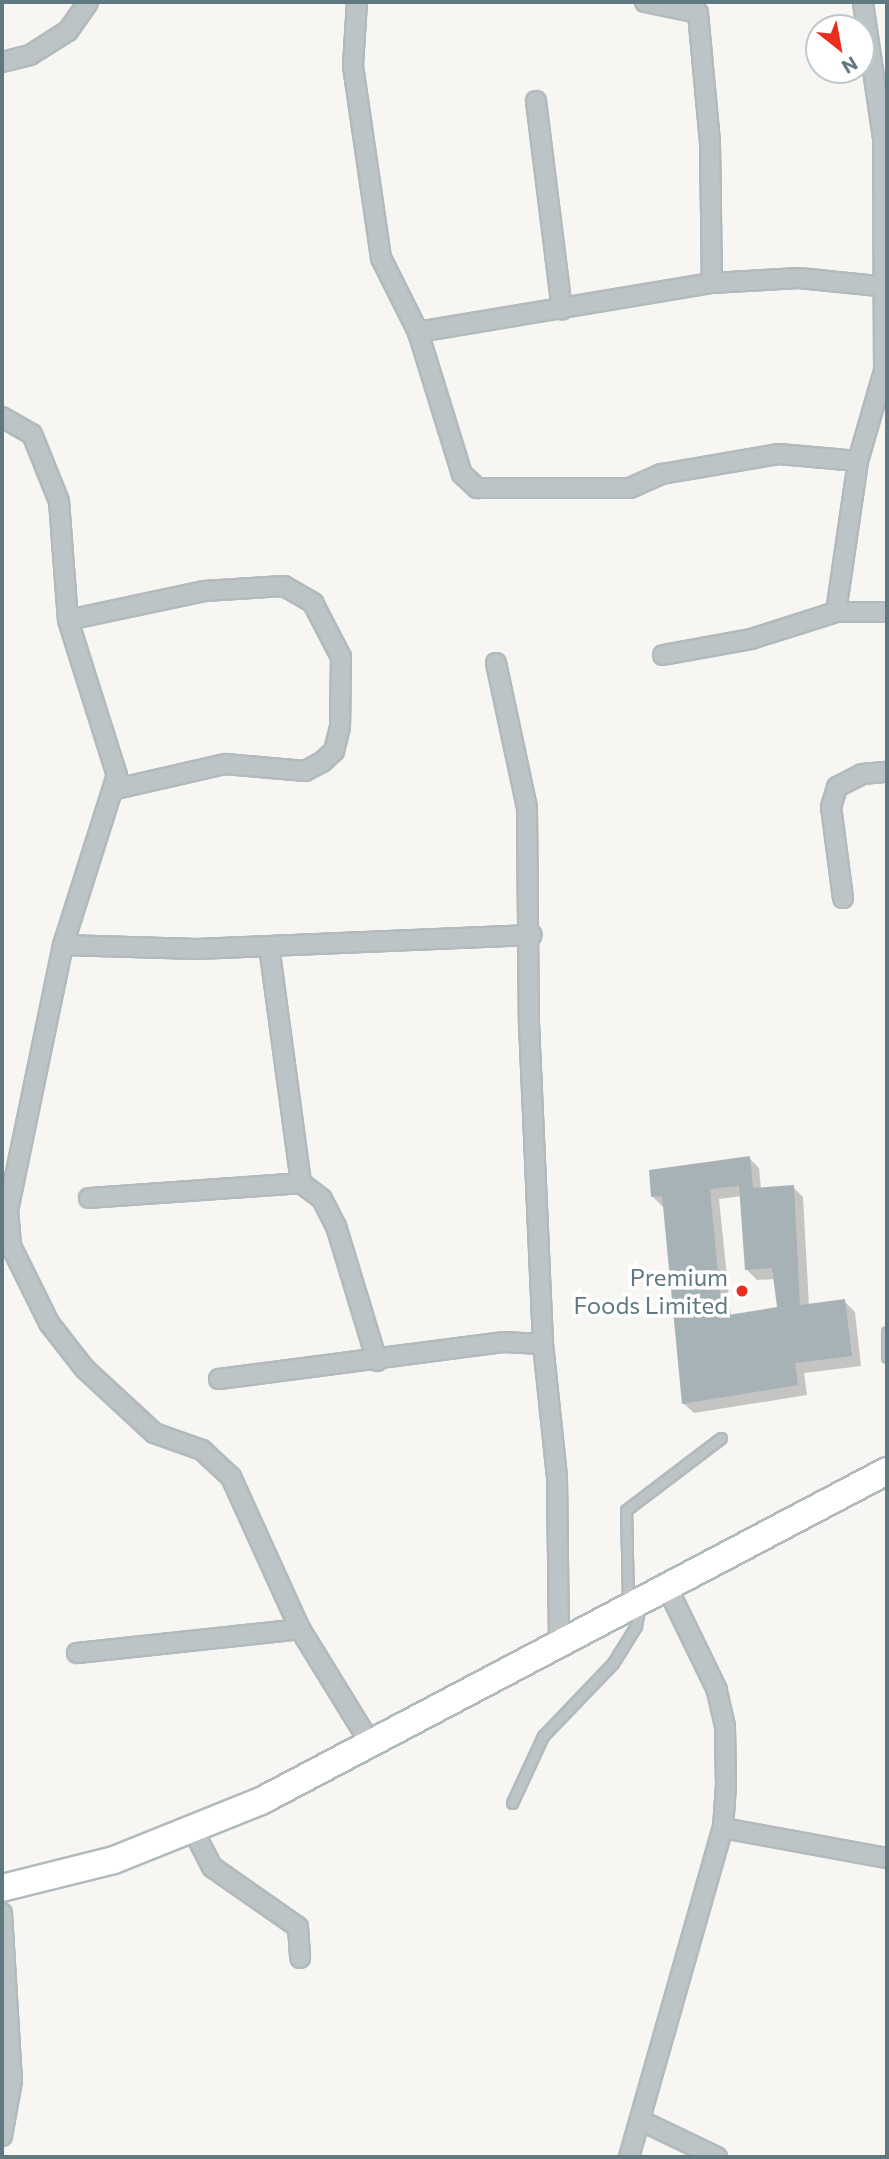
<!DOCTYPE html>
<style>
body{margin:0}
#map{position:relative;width:889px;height:2159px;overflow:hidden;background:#f7f6f3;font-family:Commissioner,sans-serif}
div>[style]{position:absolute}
.shadow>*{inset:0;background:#0003}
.building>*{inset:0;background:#a6b2b6}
.roads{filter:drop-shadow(2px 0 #b1babd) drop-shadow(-2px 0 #b1babd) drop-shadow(0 2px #b1babd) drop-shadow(0 -2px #b1babd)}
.lane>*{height:9px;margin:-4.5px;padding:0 4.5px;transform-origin:4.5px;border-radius:4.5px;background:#bdc4c6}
.street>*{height:18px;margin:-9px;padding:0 9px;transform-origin:9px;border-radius:9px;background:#bdc4c6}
.secondary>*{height:26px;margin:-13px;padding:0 13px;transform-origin:13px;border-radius:13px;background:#fff}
.dots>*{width:19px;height:19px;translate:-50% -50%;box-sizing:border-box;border:4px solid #fff;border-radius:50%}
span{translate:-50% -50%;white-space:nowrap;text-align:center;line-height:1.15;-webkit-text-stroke:7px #fff;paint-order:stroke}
.poi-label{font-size:24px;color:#607880}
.right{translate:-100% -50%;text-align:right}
.frame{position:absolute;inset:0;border:4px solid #607880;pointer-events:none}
.north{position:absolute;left:805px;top:14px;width:70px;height:70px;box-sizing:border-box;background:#fff;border:2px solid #bfc9cc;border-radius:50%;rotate:149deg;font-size:19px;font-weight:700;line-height:28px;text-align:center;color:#607880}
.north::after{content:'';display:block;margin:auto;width:24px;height:32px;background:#eb2d1f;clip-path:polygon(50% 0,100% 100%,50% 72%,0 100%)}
</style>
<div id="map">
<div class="shadow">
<div style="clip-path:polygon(evenodd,749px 1158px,759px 1168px,761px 1189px,793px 1187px,803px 1197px,809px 1306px,844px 1301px,855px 1312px,861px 1366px,804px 1373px,807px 1395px,694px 1413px,683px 1403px,664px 1208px,653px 1197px,749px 1158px,742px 1196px,747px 1270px,757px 1280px,775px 1279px,779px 1309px,731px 1316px,719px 1199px,742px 1196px)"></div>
</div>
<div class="building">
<div style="clip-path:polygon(evenodd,750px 1156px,753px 1188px,794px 1185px,800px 1305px,845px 1299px,852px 1356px,795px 1363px,798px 1385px,682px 1404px,662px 1196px,651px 1197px,649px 1170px,750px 1156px,739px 1186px,745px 1270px,772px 1268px,777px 1307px,722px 1316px,710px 1189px,739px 1186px)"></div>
</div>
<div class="roads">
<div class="lane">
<div style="left:887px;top:1332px;width:25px;rotate:90deg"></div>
<div style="left:628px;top:1602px;width:92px;rotate:-91.2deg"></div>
<div style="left:626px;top:1510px;width:119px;rotate:-37.2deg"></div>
<div style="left:512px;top:1803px;width:74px;rotate:-65.2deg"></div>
<div style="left:543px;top:1736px;width:101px;rotate:-46.2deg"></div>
<div style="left:613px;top:1663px;width:44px;rotate:-58.1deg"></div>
<div style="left:636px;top:1626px;width:21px;rotate:-79deg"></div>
</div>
<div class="street">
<div style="left:357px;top:2px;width:64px;rotate:93.6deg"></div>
<div style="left:353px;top:66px;width:194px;rotate:81.7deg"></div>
<div style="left:381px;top:258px;width:83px;rotate:63.4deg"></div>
<div style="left:418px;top:332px;width:149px;rotate:72.8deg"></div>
<div style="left:462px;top:474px;width:21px;rotate:43deg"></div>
<div style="left:477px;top:488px;width:153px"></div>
<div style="left:630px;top:488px;width:35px;rotate:-24deg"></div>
<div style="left:662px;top:474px;width:119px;rotate:-9.7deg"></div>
<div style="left:779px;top:454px;width:79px;rotate:5.1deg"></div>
<div style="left:645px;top:2px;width:54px;rotate:11.7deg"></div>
<div style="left:698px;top:13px;width:131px;rotate:84.7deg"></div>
<div style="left:710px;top:143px;width:140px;rotate:89.2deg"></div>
<div style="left:2px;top:62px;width:29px;rotate:-14deg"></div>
<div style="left:30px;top:55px;width:45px;rotate:-32.3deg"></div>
<div style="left:68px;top:31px;width:35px;rotate:-55deg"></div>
<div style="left:536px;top:101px;width:210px;rotate:82.9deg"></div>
<div style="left:418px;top:332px;width:298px;rotate:-9.5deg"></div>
<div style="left:712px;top:283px;width:87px;rotate:-3.3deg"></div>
<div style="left:799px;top:278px;width:88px;rotate:5.8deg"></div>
<div style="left:2px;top:417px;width:34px;rotate:30deg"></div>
<div style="left:32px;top:434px;width:72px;rotate:68.1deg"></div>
<div style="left:59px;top:501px;width:119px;rotate:85.7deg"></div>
<div style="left:68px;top:620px;width:163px;rotate:72.5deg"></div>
<div style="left:117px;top:775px;width:178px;rotate:107.6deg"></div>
<div style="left:63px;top:945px;width:271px;rotate:101.7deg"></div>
<div style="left:8px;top:1210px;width:36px;rotate:85deg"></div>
<div style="left:11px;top:1246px;width:86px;rotate:63.7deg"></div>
<div style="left:49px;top:1323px;width:58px;rotate:52deg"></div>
<div style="left:85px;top:1369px;width:94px;rotate:42.8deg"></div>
<div style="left:154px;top:1433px;width:51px;rotate:19.5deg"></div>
<div style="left:202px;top:1450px;width:40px;rotate:43deg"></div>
<div style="left:231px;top:1477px;width:167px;rotate:65.6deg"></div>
<div style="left:300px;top:1629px;width:137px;rotate:58.4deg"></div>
<div style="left:836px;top:612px;width:153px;rotate:-81.7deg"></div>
<div style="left:858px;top:461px;width:94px;rotate:-73.9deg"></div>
<div style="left:884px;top:371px;width:233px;rotate:-90.2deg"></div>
<div style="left:883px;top:138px;width:137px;rotate:-98.4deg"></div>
<div style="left:68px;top:620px;width:139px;rotate:-12deg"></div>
<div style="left:204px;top:591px;width:80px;rotate:-3.6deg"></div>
<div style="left:284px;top:586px;width:34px;rotate:30deg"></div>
<div style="left:313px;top:603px;width:61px;rotate:62.6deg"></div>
<div style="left:341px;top:657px;width:70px;rotate:90.8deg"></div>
<div style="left:340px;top:727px;width:25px;rotate:104deg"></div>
<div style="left:334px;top:751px;width:16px;rotate:137deg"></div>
<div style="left:322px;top:762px;width:19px;rotate:152deg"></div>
<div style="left:305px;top:771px;width:80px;rotate:-175deg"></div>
<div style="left:225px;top:764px;width:112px;rotate:167.1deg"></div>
<div style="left:663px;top:655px;width:89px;rotate:-10.3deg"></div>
<div style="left:751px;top:639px;width:89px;rotate:-17.6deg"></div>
<div style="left:836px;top:612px;width:51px"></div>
<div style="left:496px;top:663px;width:148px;rotate:77.9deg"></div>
<div style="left:527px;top:808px;width:215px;rotate:89.5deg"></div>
<div style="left:529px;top:1023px;width:321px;rotate:87.5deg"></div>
<div style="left:543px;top:1344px;width:135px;rotate:84deg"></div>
<div style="left:557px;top:1478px;width:165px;rotate:89.3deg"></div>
<div style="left:843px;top:898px;width:92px;rotate:-97.5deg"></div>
<div style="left:831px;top:807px;width:21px;rotate:-73deg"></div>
<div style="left:837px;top:787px;width:28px;rotate:-27deg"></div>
<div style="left:862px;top:774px;width:25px;rotate:-5deg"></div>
<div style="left:63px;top:945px;width:134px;rotate:1.7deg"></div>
<div style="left:197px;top:949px;width:335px;rotate:-2.4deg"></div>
<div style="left:269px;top:946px;width:239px;rotate:82.3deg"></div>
<div style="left:301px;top:1183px;width:26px;rotate:37deg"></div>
<div style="left:322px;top:1199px;width:30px;rotate:63deg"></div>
<div style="left:336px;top:1226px;width:141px;rotate:73.1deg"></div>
<div style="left:89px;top:1198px;width:213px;rotate:-4deg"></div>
<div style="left:219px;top:1379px;width:286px;rotate:-7.4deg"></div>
<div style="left:503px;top:1342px;width:40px;rotate:2.9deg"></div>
<div style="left:77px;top:1653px;width:224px;rotate:-6.1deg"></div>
<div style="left:723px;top:1828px;width:167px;rotate:10.4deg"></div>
<div style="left:193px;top:1830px;width:42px;rotate:62.8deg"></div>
<div style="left:212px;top:1867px;width:105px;rotate:34.9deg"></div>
<div style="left:298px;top:1927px;width:31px;rotate:86deg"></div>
<div style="left:2px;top:1913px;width:168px;rotate:86.6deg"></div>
<div style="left:12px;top:2081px;width:56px;rotate:100.3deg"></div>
<div style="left:644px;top:2122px;width:81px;rotate:25.6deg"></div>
<div style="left:629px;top:2157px;width:342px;rotate:-74.1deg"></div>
<div style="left:723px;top:1828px;width:43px;rotate:-86deg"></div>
<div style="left:726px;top:1785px;width:59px;rotate:-91deg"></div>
<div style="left:725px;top:1726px;width:37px;rotate:-103deg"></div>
<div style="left:717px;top:1690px;width:119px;rotate:-115.9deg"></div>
</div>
<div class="secondary">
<div style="left:2px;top:1888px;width:115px;rotate:-14deg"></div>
<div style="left:114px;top:1860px;width:158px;rotate:-21.9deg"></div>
<div style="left:261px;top:1801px;width:708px;rotate:-27.8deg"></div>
</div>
</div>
<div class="dots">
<div style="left:742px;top:1291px;background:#eb2d1f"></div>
</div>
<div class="poi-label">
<span class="right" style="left:728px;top:1291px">Premium<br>Foods Limited</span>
</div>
<div class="frame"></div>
<div class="north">N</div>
</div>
